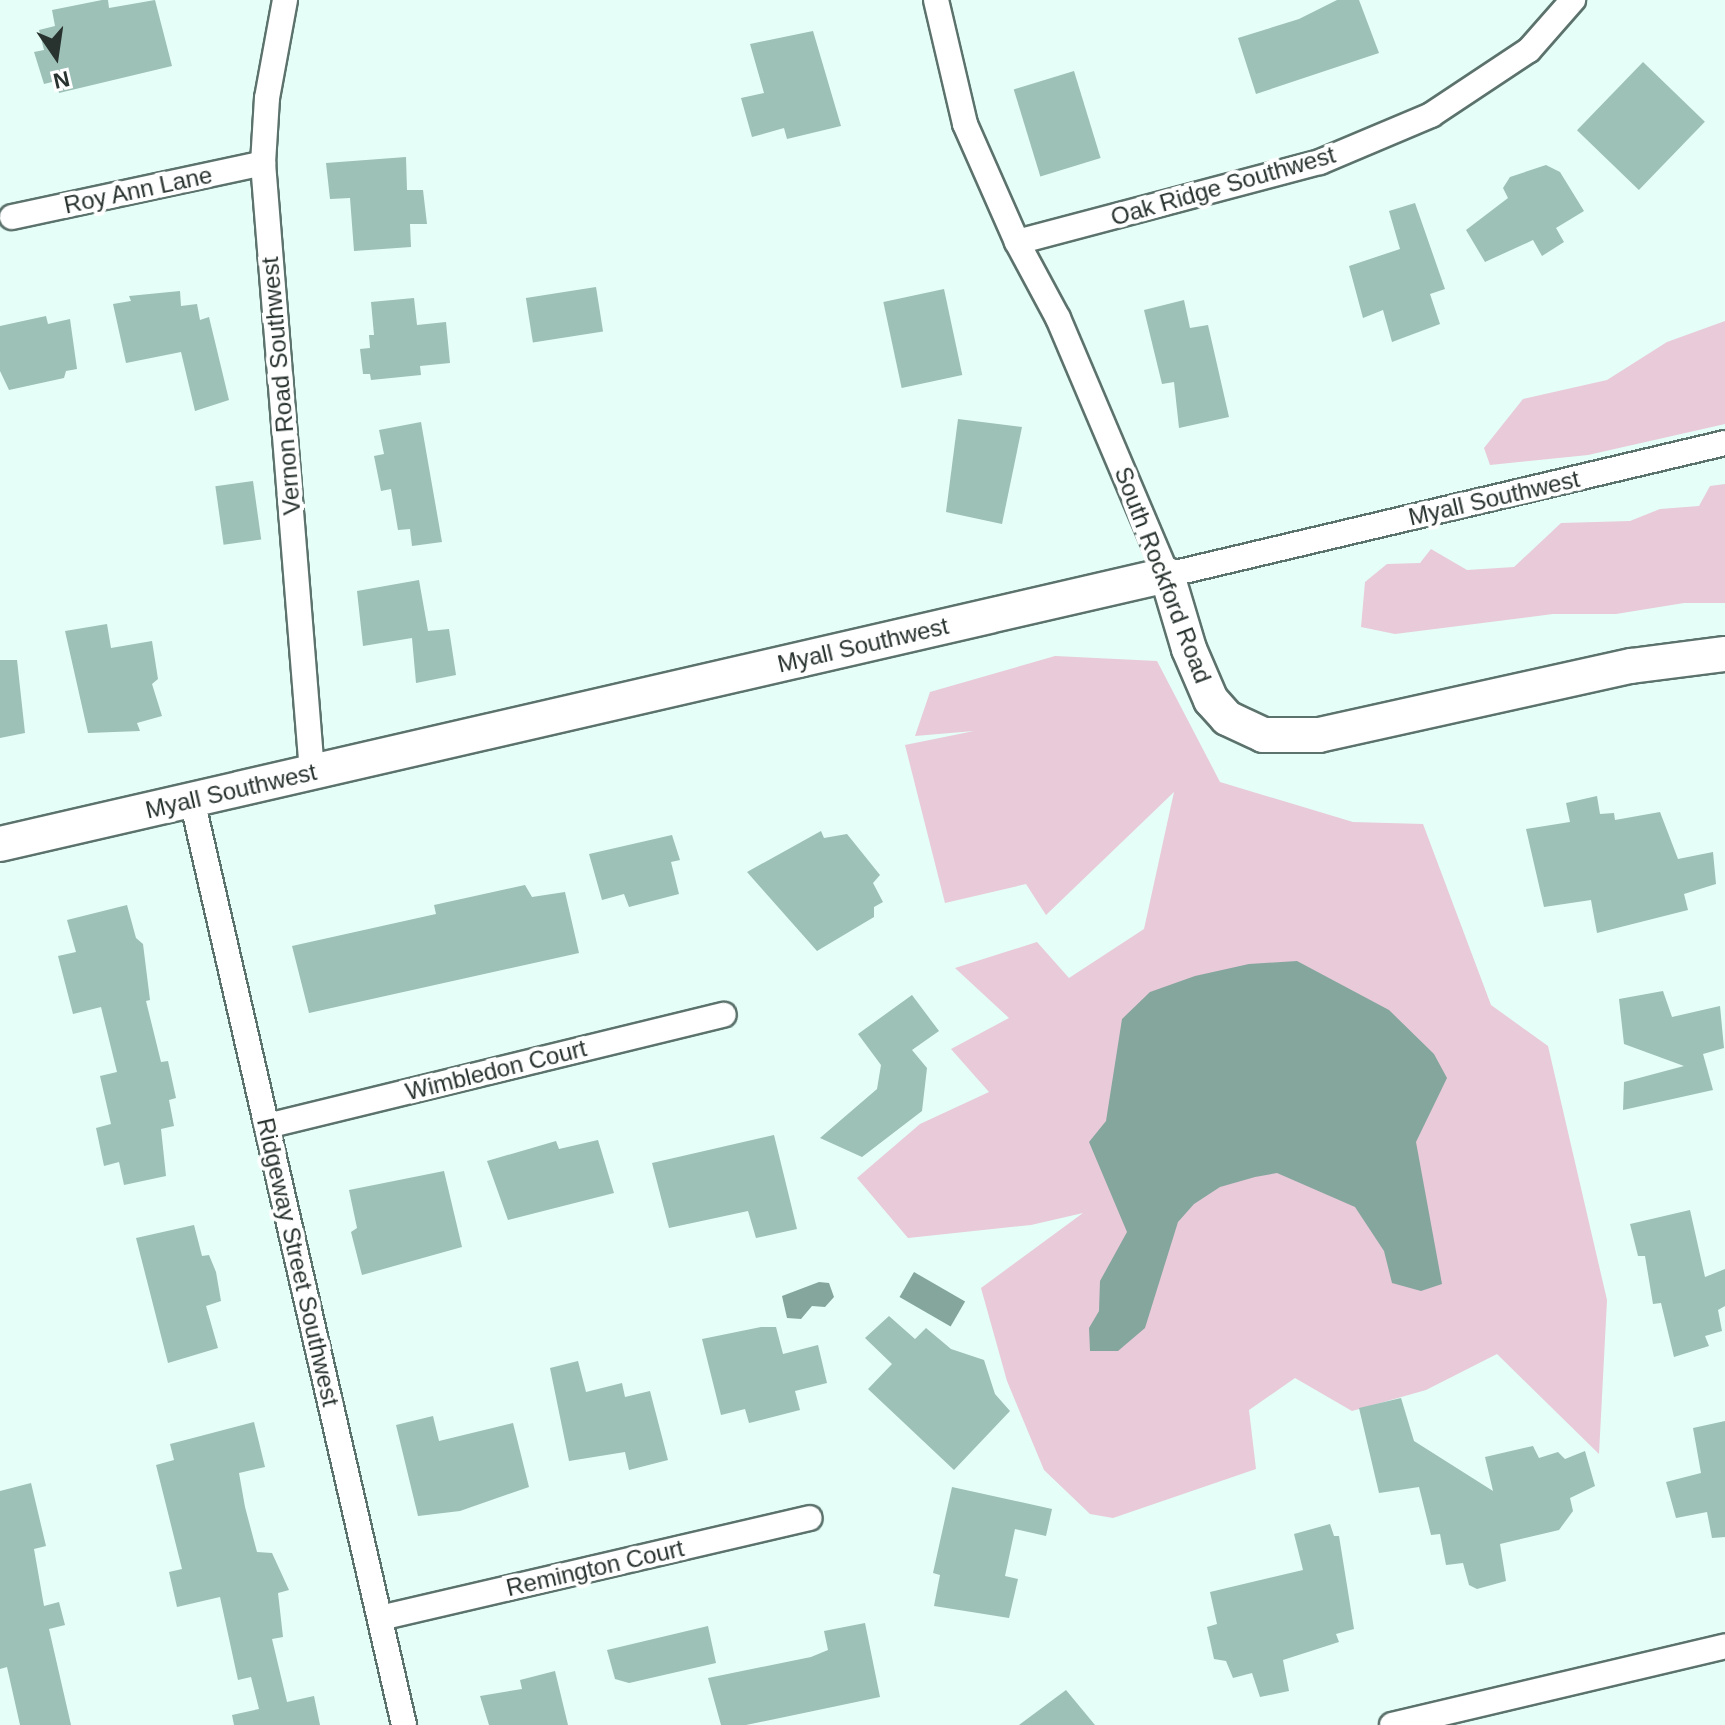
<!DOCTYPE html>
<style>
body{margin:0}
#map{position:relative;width:1725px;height:1725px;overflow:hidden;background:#e5fef7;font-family:Arial,sans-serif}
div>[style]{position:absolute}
.green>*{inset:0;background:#e8cad8}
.water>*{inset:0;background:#84a69d;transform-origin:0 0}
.building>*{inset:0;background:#9dc0b7;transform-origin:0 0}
.roads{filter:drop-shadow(2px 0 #5c726c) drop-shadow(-2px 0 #5c726c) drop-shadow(0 2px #5c726c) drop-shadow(0 -2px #5c726c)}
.street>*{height:24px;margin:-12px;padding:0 12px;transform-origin:12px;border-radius:12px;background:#fff}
.secondary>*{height:34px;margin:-17px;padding:0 17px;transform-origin:17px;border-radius:17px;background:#fff}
span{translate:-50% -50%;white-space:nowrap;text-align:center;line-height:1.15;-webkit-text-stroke:8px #fff;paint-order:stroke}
.street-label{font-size:24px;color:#28322f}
.north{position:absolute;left:16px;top:16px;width:80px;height:80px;-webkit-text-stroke:6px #fff;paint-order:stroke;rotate:167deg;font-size:22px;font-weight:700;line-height:32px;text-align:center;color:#28322f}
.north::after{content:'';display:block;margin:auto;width:28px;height:36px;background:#28322f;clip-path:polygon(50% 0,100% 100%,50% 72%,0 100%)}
</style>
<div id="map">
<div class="green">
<div style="clip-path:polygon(1725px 321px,1725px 424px,1588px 455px,1490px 465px,1484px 448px,1523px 399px,1607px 380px,1667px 342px)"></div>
<div style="clip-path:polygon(1725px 484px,1725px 603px,1684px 603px,1616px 614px,1553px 614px,1395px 634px,1361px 627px,1365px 582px,1387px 564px,1420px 563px,1431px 549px,1467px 570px,1514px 567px,1561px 523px,1630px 521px,1660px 509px,1699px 506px,1710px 486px)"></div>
<div style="clip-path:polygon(1055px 656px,1157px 661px,1220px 782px,1353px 822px,1423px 824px,1491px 1005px,1548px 1046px,1607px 1300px,1599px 1454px,1497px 1354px,1426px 1390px,1352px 1411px,1295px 1378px,1249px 1410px,1256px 1469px,1113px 1518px,1090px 1514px,1044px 1470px,1007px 1381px,981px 1288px,1083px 1213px,1031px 1225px,908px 1238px,857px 1178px,920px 1124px,989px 1092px,951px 1049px,1009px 1018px,955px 968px,1037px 942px,1069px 978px,1144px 929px,1174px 792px,1046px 915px,1026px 884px,945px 903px,905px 745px,974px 731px,915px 736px,930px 692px)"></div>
</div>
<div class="water">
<div style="clip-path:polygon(1297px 961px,1389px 1010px,1434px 1054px,1447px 1078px,1416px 1142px,1442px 1284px,1421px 1291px,1392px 1283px,1384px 1251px,1355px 1207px,1277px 1173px,1255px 1177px,1220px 1187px,1194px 1204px,1178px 1222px,1145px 1328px,1118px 1351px,1090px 1351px,1089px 1328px,1099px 1311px,1100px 1281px,1127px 1232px,1089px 1142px,1106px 1121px,1122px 1019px,1150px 992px,1195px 976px,1249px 964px)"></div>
<div style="left:914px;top:1272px;width:59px;height:29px;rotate:30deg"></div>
<div style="clip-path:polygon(819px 1282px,829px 1283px,834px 1297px,825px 1307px,812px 1306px,801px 1319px,787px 1318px,782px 1296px)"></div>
</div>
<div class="building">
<div style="clip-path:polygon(102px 0,108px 0,109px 8px,155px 0,172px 66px,59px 93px,56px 81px,44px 84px,34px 52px,44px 50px,39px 30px,55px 26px,52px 10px)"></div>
<div style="clip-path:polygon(1337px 0,1359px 0,1379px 53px,1256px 94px,1238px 38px,1299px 19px)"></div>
<div style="clip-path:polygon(813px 31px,841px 126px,787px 139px,784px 128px,752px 137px,741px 98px,764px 93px,750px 44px)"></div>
<div style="left:1643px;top:62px;width:86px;height:95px;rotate:44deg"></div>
<div style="left:1074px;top:71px;width:91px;height:63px;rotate:73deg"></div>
<div style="clip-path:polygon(406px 157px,407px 190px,423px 190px,427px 224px,410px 224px,411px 247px,354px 251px,350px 198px,330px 199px,326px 163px)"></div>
<div style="clip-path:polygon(1546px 165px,1560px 172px,1584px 211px,1556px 228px,1564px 242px,1542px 256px,1533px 240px,1485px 262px,1466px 230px,1508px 198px,1503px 188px,1510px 177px)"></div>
<div style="clip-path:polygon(1415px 203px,1445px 289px,1430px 294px,1440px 324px,1392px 342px,1383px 310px,1363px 318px,1349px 266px,1400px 249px,1389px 211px)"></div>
<div style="left:596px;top:287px;width:45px;height:71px;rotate:81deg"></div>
<div style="left:944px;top:289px;width:88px;height:62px;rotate:78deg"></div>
<div style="clip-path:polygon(180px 291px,181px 306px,197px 304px,200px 320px,209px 317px,229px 400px,195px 411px,181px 352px,126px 363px,113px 304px,131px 301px,129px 296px)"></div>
<div style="clip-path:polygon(414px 298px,417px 325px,446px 322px,450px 363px,420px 366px,421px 375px,371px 380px,370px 374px,363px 374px,360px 349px,370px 348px,369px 335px,374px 335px,371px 302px)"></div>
<div style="clip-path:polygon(1184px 300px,1190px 328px,1208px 325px,1229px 417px,1179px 428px,1174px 382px,1162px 384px,1144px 310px)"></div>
<div style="clip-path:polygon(46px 316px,48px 324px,70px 319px,77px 369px,66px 371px,64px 378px,9px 390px,0 371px,0 326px)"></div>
<div style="clip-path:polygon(958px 419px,1022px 427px,1002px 524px,946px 512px)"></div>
<div style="clip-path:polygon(421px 422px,442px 542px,412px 546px,410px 529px,398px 530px,391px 489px,381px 491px,374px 456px,384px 454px,379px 430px)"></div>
<div style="left:253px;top:481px;width:59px;height:38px;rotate:82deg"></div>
<div style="clip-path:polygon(419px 580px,428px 631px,449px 629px,456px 675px,416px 683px,412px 638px,363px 646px,357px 591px)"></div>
<div style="clip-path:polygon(107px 624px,111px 648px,152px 641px,158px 679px,152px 684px,162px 716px,137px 723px,140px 731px,88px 733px,65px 631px)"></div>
<div style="clip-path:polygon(0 660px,17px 660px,25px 733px,0 738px)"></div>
<div style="clip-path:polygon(1597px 796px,1600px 814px,1614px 813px,1615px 820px,1660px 812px,1678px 859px,1713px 852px,1716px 884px,1684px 894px,1688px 910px,1597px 933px,1591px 900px,1544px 907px,1526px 829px,1570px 822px,1566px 803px)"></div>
<div style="clip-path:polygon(821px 831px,824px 838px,847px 834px,880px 875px,873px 883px,883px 902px,874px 907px,874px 917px,817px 951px,747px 872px)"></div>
<div style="clip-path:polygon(672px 835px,680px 860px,671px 862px,679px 894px,629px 907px,624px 894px,602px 900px,589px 854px)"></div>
<div style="clip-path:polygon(525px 885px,532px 897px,565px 892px,579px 953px,309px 1013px,292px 946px,436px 914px,434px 905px)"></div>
<div style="clip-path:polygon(127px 905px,136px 938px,143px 944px,150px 1000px,146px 1001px,161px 1062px,168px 1061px,176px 1098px,169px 1100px,174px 1126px,161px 1129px,166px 1176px,124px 1185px,119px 1162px,104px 1166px,96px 1128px,111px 1124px,100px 1076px,117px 1072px,101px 1007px,73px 1014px,58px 956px,76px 952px,67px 920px)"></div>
<div style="clip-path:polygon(1663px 991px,1672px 1017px,1720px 1006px,1724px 1048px,1703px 1054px,1713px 1090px,1623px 1110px,1624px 1082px,1684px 1066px,1624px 1044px,1619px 999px)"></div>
<div style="clip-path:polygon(912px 995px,939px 1031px,912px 1050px,927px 1068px,922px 1111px,862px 1157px,820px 1138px,877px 1089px,881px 1065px,858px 1034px)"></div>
<div style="clip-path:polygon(774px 1135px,797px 1229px,756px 1238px,748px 1211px,669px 1228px,652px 1163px)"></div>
<div style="clip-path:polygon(598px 1140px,614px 1193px,508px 1220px,487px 1161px,556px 1141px,559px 1149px)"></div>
<div style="clip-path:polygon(444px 1171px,462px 1247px,362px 1275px,351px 1232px,357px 1228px,349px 1190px)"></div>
<div style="clip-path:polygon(1690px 1210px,1705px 1277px,1725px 1269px,1725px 1306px,1718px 1310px,1722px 1331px,1705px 1336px,1709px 1346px,1674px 1357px,1661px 1303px,1653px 1304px,1645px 1256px,1638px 1256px,1630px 1224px)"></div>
<div style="clip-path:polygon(194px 1225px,202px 1256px,209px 1255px,216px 1272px,221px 1301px,206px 1306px,218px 1348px,168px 1363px,136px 1238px)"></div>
<div style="clip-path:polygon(889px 1316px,915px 1339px,926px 1328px,951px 1349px,984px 1360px,995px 1394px,1010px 1411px,954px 1470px,868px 1389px,892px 1364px,865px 1338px)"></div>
<div style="clip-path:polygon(761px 1327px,776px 1327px,783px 1354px,818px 1345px,827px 1383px,795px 1391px,800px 1410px,749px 1423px,745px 1409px,721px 1415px,702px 1339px)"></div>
<div style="clip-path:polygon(578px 1361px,586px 1392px,622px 1383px,625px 1397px,650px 1391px,668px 1460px,629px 1470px,625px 1452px,569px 1461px,550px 1368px)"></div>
<div style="clip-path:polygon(1401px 1398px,1414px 1441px,1493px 1491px,1485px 1457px,1533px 1446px,1539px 1458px,1558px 1452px,1565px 1459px,1585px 1451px,1595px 1486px,1570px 1498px,1573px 1511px,1559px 1530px,1500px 1544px,1506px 1581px,1477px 1589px,1469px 1585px,1463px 1563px,1446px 1565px,1440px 1534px,1431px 1535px,1419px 1487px,1379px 1493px,1359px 1408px)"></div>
<div style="clip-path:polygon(433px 1416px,439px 1441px,513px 1423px,529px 1487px,460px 1511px,418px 1516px,396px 1425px)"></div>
<div style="clip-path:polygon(1725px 1421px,1725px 1537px,1712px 1538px,1707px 1512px,1676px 1518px,1666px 1482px,1701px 1473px,1693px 1428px)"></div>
<div style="clip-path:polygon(254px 1422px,265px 1467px,239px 1473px,245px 1507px,257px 1552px,272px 1553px,289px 1590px,278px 1593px,283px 1637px,272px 1639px,287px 1702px,314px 1696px,320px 1725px,234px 1725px,232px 1715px,259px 1709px,251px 1677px,238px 1680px,220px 1597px,177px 1607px,169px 1572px,182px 1569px,156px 1465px,174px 1460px,170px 1444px)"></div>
<div style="clip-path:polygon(31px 1483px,46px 1546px,34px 1549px,44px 1606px,59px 1602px,65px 1625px,49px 1629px,71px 1725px,20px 1725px,7px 1667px,0 1669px,0 1491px)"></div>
<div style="clip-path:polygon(952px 1487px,1052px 1509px,1046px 1536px,1015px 1529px,1005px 1576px,1018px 1579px,1009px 1618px,934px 1606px,940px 1575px,933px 1573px)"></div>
<div style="clip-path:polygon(1330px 1524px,1334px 1536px,1339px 1536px,1354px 1629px,1336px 1634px,1339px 1642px,1283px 1660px,1289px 1691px,1260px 1697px,1252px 1673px,1233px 1678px,1226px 1661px,1214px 1659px,1207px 1627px,1217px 1624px,1210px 1592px,1303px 1570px,1294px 1534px)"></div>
<div style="clip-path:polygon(865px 1623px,880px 1697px,746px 1725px,721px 1725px,708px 1678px,811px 1657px,828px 1650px,824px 1631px)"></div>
<div style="clip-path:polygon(708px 1626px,716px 1663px,629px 1683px,615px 1679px,607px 1650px)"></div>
<div style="clip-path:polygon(555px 1671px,568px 1725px,489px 1725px,480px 1696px,522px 1689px,520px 1680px)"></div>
<div style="clip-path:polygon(1066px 1690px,1095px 1725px,1019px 1725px)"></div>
</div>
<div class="roads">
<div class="street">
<div style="left:285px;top:0;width:100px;rotate:100.4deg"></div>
<div style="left:267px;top:98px;width:65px;rotate:93.5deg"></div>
<div style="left:263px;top:163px;width:611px;rotate:85.4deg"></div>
<div style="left:936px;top:0;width:127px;rotate:76.8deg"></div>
<div style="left:965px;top:124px;width:129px;rotate:66.2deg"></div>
<div style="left:1017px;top:242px;width:86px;rotate:61.7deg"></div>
<div style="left:1058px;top:318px;width:279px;rotate:67deg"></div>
<div style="left:1167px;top:575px;width:573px;rotate:-13.31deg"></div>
<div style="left:12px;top:217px;width:257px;rotate:-12.1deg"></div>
<div style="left:1017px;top:242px;width:313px;rotate:-14.8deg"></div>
<div style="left:1320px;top:162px;width:121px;rotate:-22.9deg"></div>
<div style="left:1431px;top:115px;width:118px;rotate:-33.6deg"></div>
<div style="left:1529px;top:50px;width:67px;rotate:-48.7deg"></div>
<div style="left:192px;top:800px;width:949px;rotate:77.09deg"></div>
<div style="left:267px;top:1126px;width:470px;rotate:-13.7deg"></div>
<div style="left:380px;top:1618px;width:441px;rotate:-13.1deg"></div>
<div style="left:1392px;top:1725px;width:342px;rotate:-13.3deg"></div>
</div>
<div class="secondary">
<div style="left:0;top:844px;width:1198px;rotate:-12.98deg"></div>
<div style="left:1167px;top:575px;width:77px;rotate:73.4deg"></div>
<div style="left:1189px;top:649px;width:56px;rotate:66.7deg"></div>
<div style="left:1211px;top:700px;width:24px;rotate:48deg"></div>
<div style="left:1227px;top:718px;width:40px;rotate:25deg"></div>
<div style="left:1263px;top:735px;width:56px"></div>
<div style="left:1319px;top:735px;width:320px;rotate:-12.5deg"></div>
<div style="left:1631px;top:666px;width:95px;rotate:-7.3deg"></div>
</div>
</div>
<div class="street-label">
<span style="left:1223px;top:186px;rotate:-16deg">Oak Ridge Southwest</span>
<span style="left:138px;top:190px;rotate:-12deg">Roy Ann Lane</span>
<span style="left:281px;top:386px;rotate:-95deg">Vernon Road Southwest</span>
<span style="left:1494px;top:498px;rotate:-13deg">Myall Southwest</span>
<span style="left:1163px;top:575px;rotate:69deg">South Rockford Road</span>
<span style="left:863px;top:645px;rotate:-13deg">Myall Southwest</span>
<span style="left:231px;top:791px;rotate:-13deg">Myall Southwest</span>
<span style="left:496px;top:1070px;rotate:-14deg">Wimbledon Court</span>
<span style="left:298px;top:1262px;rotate:77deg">Ridgeway Street Southwest</span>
<span style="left:595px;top:1568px;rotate:-13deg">Remington Court</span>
</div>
<div class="north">N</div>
</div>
